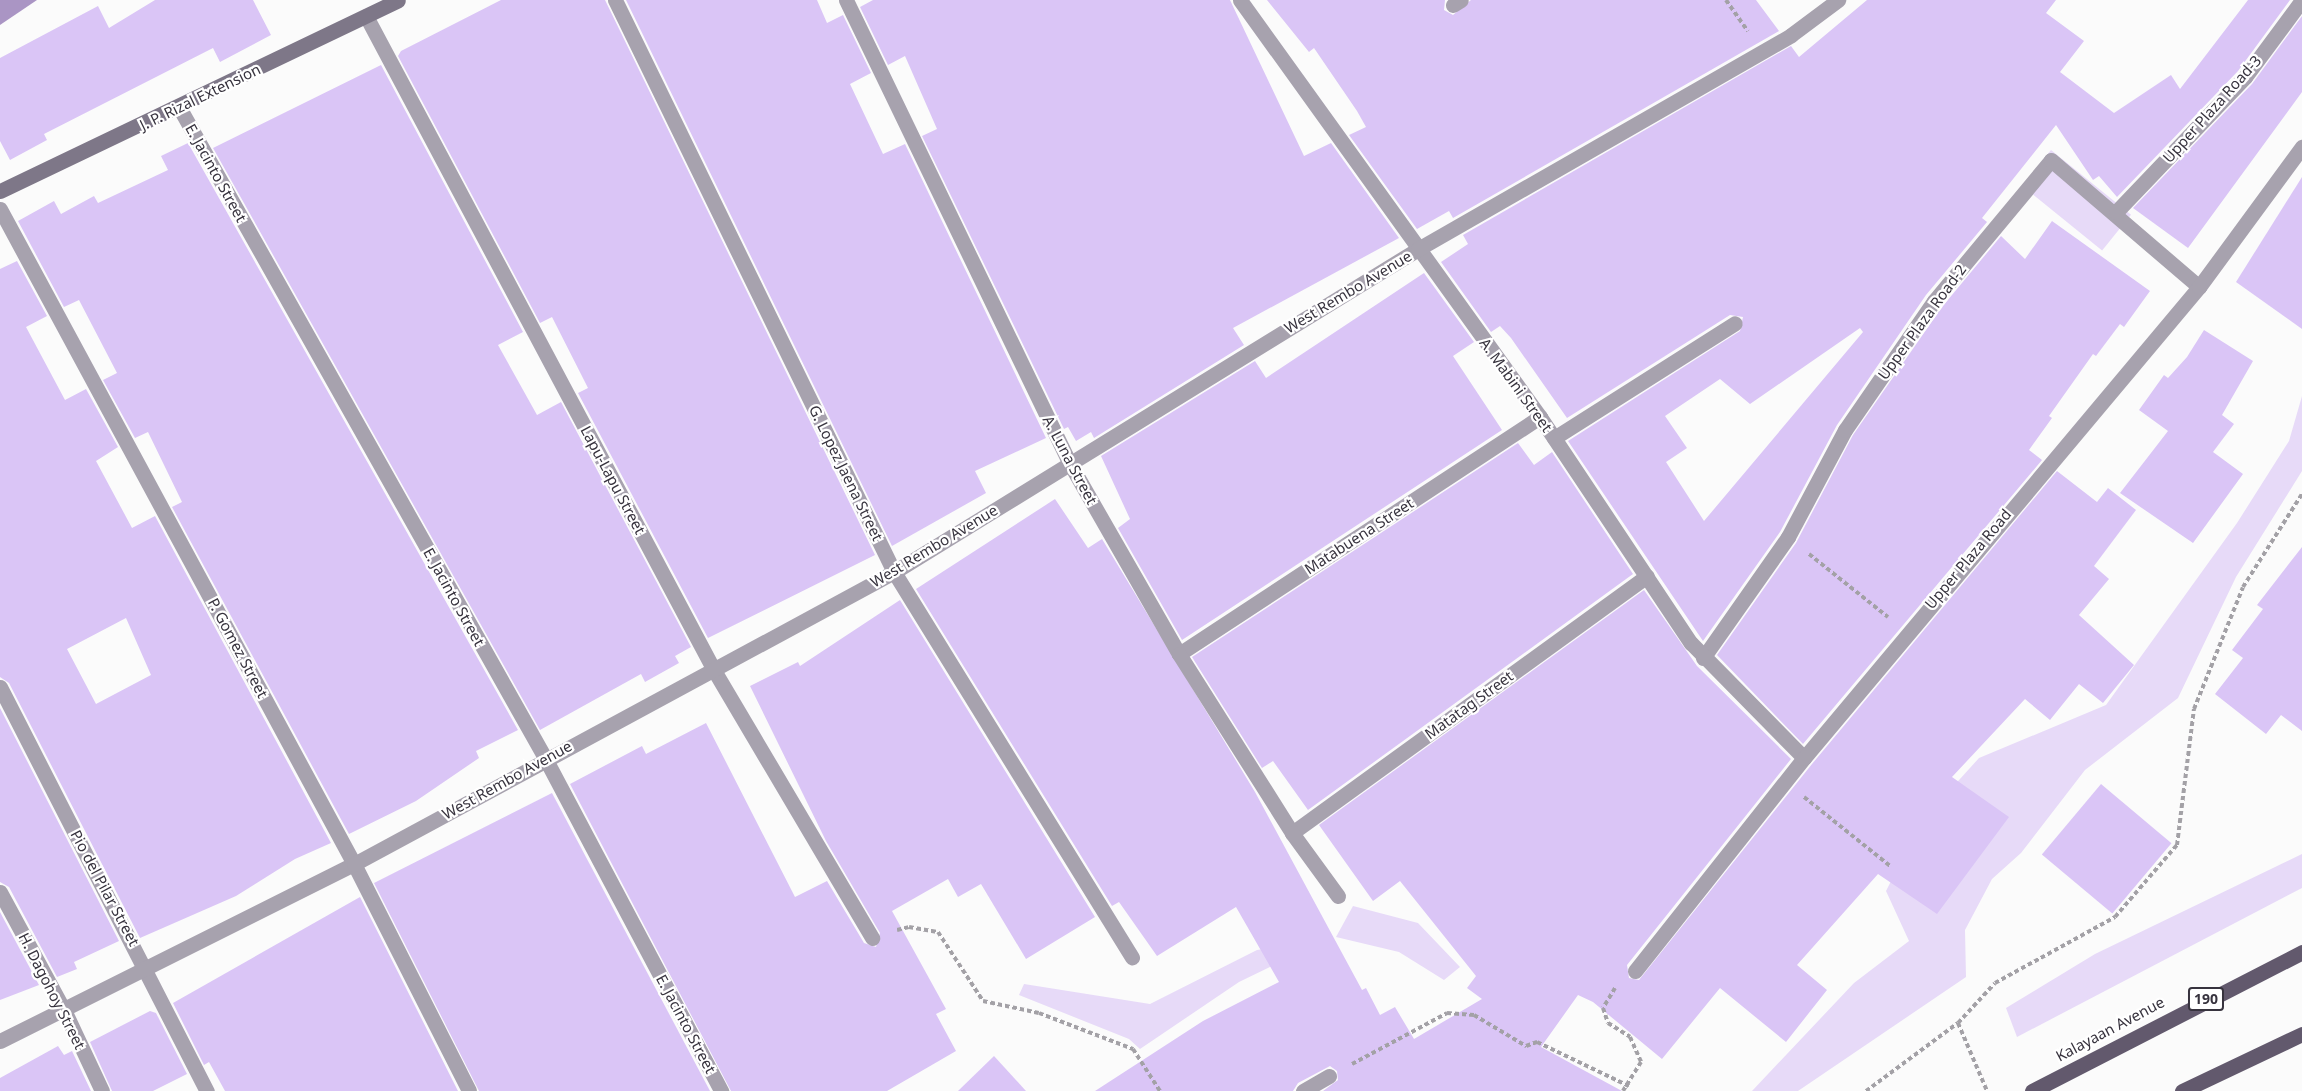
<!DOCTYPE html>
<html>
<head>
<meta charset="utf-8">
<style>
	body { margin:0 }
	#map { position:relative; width:2302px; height:1091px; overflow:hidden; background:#fbfbfb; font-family:"Noto Sans",sans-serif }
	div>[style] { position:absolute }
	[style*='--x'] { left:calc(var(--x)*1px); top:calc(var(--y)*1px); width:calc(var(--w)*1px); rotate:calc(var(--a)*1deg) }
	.green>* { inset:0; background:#e7daf8; transform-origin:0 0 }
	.water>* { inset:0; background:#aa95c4 }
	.building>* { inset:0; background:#dac5f6; transform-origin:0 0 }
	.path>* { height:4px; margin-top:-2px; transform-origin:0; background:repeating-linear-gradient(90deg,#a3a1a6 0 4.5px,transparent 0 7.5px) }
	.service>* { height:15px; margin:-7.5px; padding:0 7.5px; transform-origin:7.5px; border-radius:7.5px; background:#a7a2ae }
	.minor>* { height:15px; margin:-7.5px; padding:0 7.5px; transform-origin:7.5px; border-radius:7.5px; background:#a7a2ae }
	.secondary>* { height:15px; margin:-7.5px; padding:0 7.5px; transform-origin:7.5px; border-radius:7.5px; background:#7e7788 }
	.primary>* { height:15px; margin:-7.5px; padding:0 7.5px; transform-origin:7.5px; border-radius:7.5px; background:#62596d }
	span { translate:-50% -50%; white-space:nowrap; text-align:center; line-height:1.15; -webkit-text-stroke:4.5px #fff; paint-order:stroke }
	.shield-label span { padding:2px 4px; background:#fff; border:2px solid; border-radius:4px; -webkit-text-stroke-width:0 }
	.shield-label { font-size:14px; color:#37333e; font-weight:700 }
	.street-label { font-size:15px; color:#37333e }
</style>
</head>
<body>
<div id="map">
	<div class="green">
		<div style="left:2051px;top:150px;width:103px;height:46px;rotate:39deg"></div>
		<div style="clip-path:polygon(2302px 396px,2302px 471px,2236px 577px,2178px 698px,2085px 770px,2021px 853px,1992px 879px,1965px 930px,1966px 977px,1798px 1091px,1752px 1091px,1854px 983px,1909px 941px,1886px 891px,1921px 822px,1979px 758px,2106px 705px,2237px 523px,2289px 441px)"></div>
		<div style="clip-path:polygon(2302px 854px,2302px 888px,2017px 1037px,2006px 1008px,2095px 954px)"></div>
		<div style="clip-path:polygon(1353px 906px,1418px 923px,1460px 967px,1444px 980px,1399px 952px,1336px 937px)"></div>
		<div style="clip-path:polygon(1292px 944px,1278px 963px,1239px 982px,1140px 1049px,1129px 1039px,1019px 995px,1024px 984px,1150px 1004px,1257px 950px)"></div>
	</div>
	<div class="water">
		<div style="clip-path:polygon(0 0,37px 0,0 25px)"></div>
	</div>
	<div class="building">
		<div style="clip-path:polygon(155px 0,253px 0,271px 35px,220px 62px,213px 48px,44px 134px,47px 140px,10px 160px,0 141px,0 58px,98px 6px,109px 28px)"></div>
		<div style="clip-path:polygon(501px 0,605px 0,875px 555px,708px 638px,578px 393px,588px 388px,552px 317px,540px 323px,398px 56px,401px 51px)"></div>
		<div style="clip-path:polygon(626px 0,817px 0,827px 23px,843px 15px,871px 73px,850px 84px,883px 154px,905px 144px,1046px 438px,975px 471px,986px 493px,892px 546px)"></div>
		<div style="clip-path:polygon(873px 0,1230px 0,1304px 156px,1331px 143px,1399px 238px,1233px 328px,1244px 345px,1094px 438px,1091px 432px,1076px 441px,1068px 427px,1064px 429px,922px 136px,937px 129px,905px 56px,888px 65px,860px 7px)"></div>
		<div style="clip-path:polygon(1267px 0,1445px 0,1444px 10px,1453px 15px,1471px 0,1756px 0,1779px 31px,1453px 218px,1449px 211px,1417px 229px,1349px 135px,1366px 127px,1357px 111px,1314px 48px,1309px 52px)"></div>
		<div style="clip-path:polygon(evenodd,1867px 0,2056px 0,2046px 13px,2084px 41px,2060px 72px,2114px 113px,2171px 75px,2180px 89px,2248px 0,2290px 0,2238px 71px,2117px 197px,2099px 176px,2093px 180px,2056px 125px,1982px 218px,1987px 222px,1926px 295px,1837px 425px,1780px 532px,1703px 641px,1568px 441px,1740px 331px,1743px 317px,1730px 315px,1567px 418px,1511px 338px,1500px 326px,1491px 332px,1441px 262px,1468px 244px,1463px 235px,1791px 46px,1799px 57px,1867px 0,1860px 328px,1863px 332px,1704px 521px,1666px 462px,1687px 448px,1665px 416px,1720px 379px,1750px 404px,1860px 328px)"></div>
		<div style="clip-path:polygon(2302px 16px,2302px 92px,2188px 248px,2133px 208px,2252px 84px)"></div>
		<div style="clip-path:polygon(381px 65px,523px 332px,498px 345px,537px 415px,561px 402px,691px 647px,675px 656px,679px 663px,645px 682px,641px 674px,540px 730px,213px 148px)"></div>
		<div style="clip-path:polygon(188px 143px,518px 730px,476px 751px,479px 758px,416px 801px,349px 834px,172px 507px,182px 502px,148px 432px,135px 438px,103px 380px,117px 373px,79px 300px,64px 307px,18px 221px,54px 201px,61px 214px,94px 196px,98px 203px,168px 170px,161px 156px)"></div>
		<div style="clip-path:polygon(2302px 177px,2302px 329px,2236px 282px)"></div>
		<div style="clip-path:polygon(2052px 221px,2150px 291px,2124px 327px,2120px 324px,2096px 356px,2093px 354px,2049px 416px,2052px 418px,2029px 450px,2042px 460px,1803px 744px,1717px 655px,1796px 543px,1853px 435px,1942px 307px,2001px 236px,2025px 259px)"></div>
		<div style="clip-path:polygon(evenodd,17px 261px,47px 316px,26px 327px,65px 400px,86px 389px,118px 447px,96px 461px,132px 528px,155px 516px,331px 843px,295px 859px,236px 896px,140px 938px,9px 683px,0 677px,0 269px,17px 261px,126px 618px,151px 675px,96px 704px,67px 649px,126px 618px)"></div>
		<div style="clip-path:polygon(1424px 273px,1474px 342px,1453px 356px,1502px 430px,1182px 640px,1118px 528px,1130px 519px,1101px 456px,1255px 361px,1266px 378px)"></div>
		<div style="clip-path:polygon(2204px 330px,2253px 361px,2222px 415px,2234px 424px,2213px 452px,2243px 474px,2193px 543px,2120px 493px,2168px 431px,2139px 410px,2164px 375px,2168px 378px,2187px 357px)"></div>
		<div style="clip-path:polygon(1518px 443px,1534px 465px,1552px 452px,1633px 574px,1308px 810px,1273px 761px,1262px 768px,1192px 657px)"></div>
		<div style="clip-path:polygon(2057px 471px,2097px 502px,2108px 488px,2136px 510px,2094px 566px,2109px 579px,2079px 615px,2134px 665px,2103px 703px,2079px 684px,2050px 720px,2025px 699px,1952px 777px,2009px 817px,1937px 914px,1878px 874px,1797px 965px,1827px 990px,1786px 1042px,1720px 988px,1662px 1059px,1593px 1002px,1578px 995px,1541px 1047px,1622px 1091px,1323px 1091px,1338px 1080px,1337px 1071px,1330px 1066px,1298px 1083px,1293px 1091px,1095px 1091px,1203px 1021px,1279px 982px,1236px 907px,1157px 956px,1119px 902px,1112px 906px,916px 589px,1055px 499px,1088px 548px,1102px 539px,1255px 792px,1362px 990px,1366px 988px,1380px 1015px,1395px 1007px,1414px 1039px,1482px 999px,1467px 988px,1476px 976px,1400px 881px,1373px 901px,1319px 825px,1644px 590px,1697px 666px,1791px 759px,1627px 965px,1629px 978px,1639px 980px,1812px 764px)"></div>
		<div style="clip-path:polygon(2302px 547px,2302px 731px,2281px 715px,2266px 734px,2215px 694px,2243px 658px,2232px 650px,2263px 609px,2257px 605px)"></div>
		<div style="clip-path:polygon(900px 600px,1095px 917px,1026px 959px,981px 884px,958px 897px,948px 879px,892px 911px,946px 1009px,936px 1014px,956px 1051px,887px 1091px,731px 1091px,570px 784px,642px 746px,646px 754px,706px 723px,795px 897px,827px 881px,864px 943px,876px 947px,880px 933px,826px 841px,750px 686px,798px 662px,800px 666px)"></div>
		<div style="clip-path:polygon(0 708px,119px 941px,74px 962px,77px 969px,57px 977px,9px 887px,0 882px)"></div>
		<div style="left:2101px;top:784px;width:92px;height:92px;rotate:40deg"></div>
		<div style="clip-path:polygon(552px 793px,710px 1091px,479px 1091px,374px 883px)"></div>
		<div style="clip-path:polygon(360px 897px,458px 1091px,225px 1091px,209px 1062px,204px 1065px,173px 1003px)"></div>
		<div style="clip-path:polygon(0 912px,39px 985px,0 1000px)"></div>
		<div style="clip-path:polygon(150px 1011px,156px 1013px,187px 1074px,153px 1091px,112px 1091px,90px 1042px)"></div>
		<div style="clip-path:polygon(58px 1046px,64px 1055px,72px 1051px,91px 1091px,0 1091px,0 1078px)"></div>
		<div style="clip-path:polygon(994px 1056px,1026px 1091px,958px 1091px)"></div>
	</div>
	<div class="path">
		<div style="--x:1726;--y:0;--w:38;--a:55"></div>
		<div style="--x:1809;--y:554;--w:101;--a:38.6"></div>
		<div style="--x:1804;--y:797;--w:110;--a:38.7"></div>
		<div style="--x:897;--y:930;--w:12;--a:-14"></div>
		<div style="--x:909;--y:927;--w:29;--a:10"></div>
		<div style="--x:938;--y:932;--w:82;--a:56.9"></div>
		<div style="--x:983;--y:1001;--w:57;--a:12.1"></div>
		<div style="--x:1039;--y:1013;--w:101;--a:21"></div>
		<div style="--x:1133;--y:1049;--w:50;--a:57.3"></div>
		<div style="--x:1615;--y:988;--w:23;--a:121"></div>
		<div style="--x:1603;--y:1008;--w:16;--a:72"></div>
		<div style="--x:1608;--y:1023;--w:26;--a:32"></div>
		<div style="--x:1630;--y:1037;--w:27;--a:66"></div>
		<div style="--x:1641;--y:1062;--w:34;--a:122"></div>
		<div style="--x:1958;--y:1023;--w:74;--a:66.9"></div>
		<div style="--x:1352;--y:1064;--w:108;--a:-28.2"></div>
		<div style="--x:1447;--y:1013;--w:27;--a:4"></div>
		<div style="--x:1474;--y:1015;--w:61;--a:30.8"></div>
		<div style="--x:1526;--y:1046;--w:12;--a:-20"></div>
		<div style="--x:1537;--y:1042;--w:102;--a:25.6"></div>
		<div style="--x:1866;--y:1091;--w:114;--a:-36.5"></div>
		<div style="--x:1958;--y:1023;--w:54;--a:-47.2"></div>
		<div style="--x:1995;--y:983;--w:137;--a:-28.8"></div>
		<div style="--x:2115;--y:917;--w:95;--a:-49.3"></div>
		<div style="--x:2177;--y:845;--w:137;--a:-82.9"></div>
		<div style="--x:2194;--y:709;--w:131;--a:-68.1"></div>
		<div style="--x:2243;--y:587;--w:110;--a:-57.6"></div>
	</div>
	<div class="service">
		<div style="--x:1453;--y:5;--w:9;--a:-32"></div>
		<div style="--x:1554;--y:438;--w:214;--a:-32.4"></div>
		<div style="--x:1179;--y:654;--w:432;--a:-33.3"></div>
		<div style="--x:1703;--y:658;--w:148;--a:-54.9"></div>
		<div style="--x:1788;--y:537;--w:121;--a:-62"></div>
		<div style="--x:1845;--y:430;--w:157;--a:-55.4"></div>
		<div style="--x:1934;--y:301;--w:183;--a:-50.3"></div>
		<div style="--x:1292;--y:833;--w:438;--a:-35.9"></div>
	</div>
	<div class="minor">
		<div style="--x:615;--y:0;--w:636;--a:64"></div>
		<div style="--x:894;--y:572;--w:453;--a:58.3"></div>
		<div style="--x:846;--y:0;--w:513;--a:64.23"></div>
		<div style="--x:1069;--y:462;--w:221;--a:60.2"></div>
		<div style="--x:1179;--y:654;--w:212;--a:57.7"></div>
		<div style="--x:1292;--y:833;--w:78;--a:53.9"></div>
		<div style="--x:1240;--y:0;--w:514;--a:54.27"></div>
		<div style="--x:1540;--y:417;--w:272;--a:56.3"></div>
		<div style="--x:1691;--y:643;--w:161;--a:45.5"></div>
		<div style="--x:366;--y:16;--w:743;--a:61.99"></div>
		<div style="--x:715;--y:672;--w:309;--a:59.4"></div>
		<div style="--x:179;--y:107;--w:747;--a:60.65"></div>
		<div style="--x:545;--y:758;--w:377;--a:62.1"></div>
		<div style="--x:2051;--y:160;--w:195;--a:40.6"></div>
		<div style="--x:0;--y:209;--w:745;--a:61.61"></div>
		<div style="--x:354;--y:864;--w:254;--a:63.1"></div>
		<div style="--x:2116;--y:212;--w:187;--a:-46.3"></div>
		<div style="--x:2245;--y:77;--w:96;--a:-53.5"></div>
		<div style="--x:0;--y:687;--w:454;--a:62.9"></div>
		<div style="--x:0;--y:892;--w:136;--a:61.6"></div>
		<div style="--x:65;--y:1012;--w:87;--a:64.9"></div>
		<div style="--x:1635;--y:971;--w:272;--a:-51.6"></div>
		<div style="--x:1804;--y:758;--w:615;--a:-50.02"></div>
		<div style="--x:2199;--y:287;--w:174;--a:-53.7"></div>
		<div style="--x:0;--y:1041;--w:396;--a:-26.6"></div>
		<div style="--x:354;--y:864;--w:614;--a:-28.4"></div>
		<div style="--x:894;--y:572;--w:616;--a:-31.65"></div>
		<div style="--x:1418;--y:249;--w:430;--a:-29.8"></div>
		<div style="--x:1791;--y:35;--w:59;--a:-36.7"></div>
		<div style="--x:1303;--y:1091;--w:30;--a:-30"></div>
	</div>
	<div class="secondary">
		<div style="--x:0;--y:191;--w:441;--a:-25.6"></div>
	</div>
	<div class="primary">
		<div style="--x:2032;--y:1091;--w:304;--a:-27.2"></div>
		<div style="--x:2182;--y:1091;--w:133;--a:-25.4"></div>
	</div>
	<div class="shield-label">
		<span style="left:2206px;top:999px">190</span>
	</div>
	<div class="street-label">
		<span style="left:200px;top:97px;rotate:-26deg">J. P. Rizal Extension</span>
		<span style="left:2212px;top:109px;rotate:-48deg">Upper Plaza Road-3</span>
		<span style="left:216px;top:173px;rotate:61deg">E. Jacinto Street</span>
		<span style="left:1348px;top:292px;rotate:-31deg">West Rembo Avenue</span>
		<span style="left:1922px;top:322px;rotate:-54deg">Upper Plaza Road-2</span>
		<span style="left:1516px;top:385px;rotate:54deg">A. Mabini Street</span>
		<span style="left:1070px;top:460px;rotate:62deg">A. Luna Street</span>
		<span style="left:846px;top:473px;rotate:64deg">G. Lopez Jaena Street</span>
		<span style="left:613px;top:480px;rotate:62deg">Lapu-Lapu Street</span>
		<span style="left:1359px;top:536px;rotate:-33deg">Matabuena Street</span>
		<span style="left:934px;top:546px;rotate:-31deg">West Rembo Avenue</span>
		<span style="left:1968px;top:559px;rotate:-50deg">Upper Plaza Road</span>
		<span style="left:454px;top:597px;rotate:61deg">E. Jacinto Street</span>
		<span style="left:238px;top:648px;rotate:62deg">P. Gomez Street</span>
		<span style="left:1469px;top:705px;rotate:-36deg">Matatag Street</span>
		<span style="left:507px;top:780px;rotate:-29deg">West Rembo Avenue</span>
		<span style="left:105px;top:888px;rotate:62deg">Pio del Pilar Street</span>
		<span style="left:52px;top:991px;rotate:63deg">H. Dagohoy Street</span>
		<span style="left:686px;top:1024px;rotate:62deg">E. Jacinto Street</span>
		<span style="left:2110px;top:1029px;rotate:-28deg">Kalayaan Avenue</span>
	</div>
</div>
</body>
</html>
